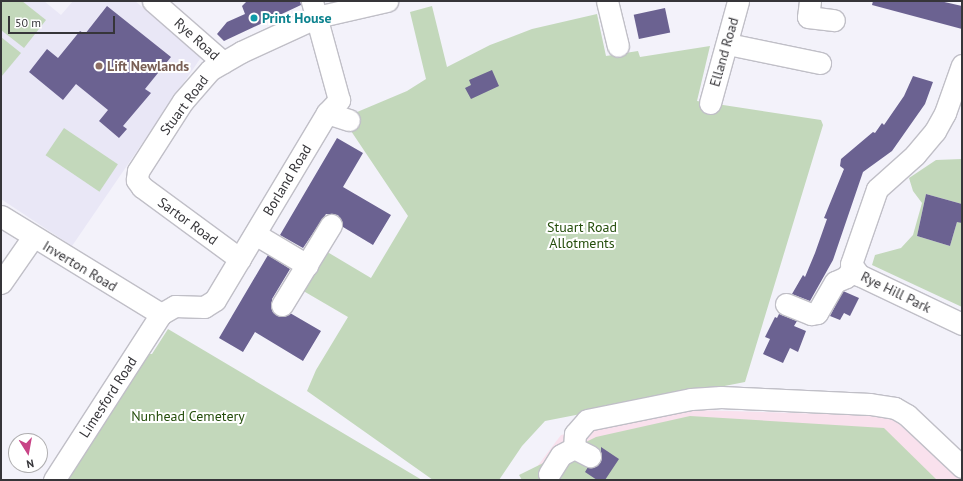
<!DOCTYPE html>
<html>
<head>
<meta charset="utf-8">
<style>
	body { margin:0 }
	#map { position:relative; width:963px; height:481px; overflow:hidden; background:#f3f2fa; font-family:"PT Sans",sans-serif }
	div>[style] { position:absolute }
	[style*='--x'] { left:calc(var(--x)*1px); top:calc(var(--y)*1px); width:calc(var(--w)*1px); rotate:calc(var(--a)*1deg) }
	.built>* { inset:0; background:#e9e7f6 }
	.industrial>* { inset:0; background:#f9e1ed }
	.green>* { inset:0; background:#c3d8bb; transform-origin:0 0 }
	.building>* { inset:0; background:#6b6291; transform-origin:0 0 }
	.roads { filter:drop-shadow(1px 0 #c0bfc7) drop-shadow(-1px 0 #c0bfc7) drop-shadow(0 1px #c0bfc7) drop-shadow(0 -1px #c0bfc7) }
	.minor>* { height:21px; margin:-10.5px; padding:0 10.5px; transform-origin:10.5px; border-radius:10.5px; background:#fff }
	.dots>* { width:11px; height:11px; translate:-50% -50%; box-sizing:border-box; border:2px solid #fff; border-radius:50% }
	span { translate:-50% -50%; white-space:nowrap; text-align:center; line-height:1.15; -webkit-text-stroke:4px #fff; paint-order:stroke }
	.culture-label { font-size:14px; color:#0d838f; font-weight:700 }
	.left { translate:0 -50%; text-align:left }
	.street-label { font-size:14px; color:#363539 }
	.education-label { font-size:14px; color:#785e54; font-weight:700 }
	.park-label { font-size:14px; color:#254e0c }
	.frame { position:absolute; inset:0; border:2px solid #363539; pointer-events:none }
	.north { position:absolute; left:8px; top:433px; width:40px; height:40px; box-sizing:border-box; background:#fff; border:1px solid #afaeb0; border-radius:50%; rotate:169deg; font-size:11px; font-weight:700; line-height:16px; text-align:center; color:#363539 }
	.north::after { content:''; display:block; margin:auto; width:14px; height:18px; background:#c84386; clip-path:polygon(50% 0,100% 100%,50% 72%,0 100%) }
	.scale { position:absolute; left:8px; top:16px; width:107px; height:18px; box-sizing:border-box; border:2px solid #363539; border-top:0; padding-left:5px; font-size:12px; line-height:14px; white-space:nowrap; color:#363539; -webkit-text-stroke:3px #fff; paint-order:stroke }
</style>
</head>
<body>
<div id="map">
	<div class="built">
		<div style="clip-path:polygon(1px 1px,44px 1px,61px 15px,73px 1px,135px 1px,202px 56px,72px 246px,1px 199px)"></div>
	</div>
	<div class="industrial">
		<div style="clip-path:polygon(696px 410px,890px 416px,962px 480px,527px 480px,561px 435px)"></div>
	</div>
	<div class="green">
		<div style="clip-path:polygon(1px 1px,22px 1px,46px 20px,24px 48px,1px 30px)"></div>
		<div style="clip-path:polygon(432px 6px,447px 67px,490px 45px,532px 29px,597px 14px,606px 56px,638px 51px,640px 57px,710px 46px,697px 101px,821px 120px,823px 125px,745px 382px,545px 421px,522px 446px,499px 480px,433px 480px,307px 391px,316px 370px,348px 317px,300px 289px,324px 250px,371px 278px,408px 216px,345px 122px,350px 115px,407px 91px,426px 79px,410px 12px)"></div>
		<div style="clip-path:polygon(1px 37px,21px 53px,1px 77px)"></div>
		<div style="left:64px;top:128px;width:65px;height:33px;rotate:34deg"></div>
		<div style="clip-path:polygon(962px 159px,962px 204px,926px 194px,917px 236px,950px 246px,957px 222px,962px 218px,962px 307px,872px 265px,875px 255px,901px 248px,913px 235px,922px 203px,913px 191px,909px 178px,936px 160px)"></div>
		<div style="clip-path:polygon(168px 329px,422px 480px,53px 480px,136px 354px,152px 354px)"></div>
		<div style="clip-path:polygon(690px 416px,884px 428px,937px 480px,522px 480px,519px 475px,596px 437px)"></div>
	</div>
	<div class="building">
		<div style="clip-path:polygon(247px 1px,300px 1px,301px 5px,224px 41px,217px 34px,227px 22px,245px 14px,242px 6px)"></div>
		<div style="clip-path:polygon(873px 1px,940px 1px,962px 6px,962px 29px,872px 5px)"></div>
		<div style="clip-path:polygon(107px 6px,171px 57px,145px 89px,151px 93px,123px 126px,127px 129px,119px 138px,99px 121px,108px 110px,76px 84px,63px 100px,29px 72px,47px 49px,58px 58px,80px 31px,85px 34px)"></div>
		<div style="left:665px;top:8px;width:25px;height:32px;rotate:78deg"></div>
		<div style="clip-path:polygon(492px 70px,499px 86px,471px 99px,465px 88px,471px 85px,469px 80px)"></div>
		<div style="clip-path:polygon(913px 76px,933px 82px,925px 104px,892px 151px,863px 172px,833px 260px,810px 301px,792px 294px,803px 275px,805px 277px,815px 253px,827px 219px,824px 218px,844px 169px,840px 166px,841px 159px,873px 132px,875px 133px,882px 123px,884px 125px,904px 96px)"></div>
		<div style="clip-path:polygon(337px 138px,363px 153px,343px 187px,391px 215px,373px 245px,343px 227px,338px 215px,326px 214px,303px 248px,280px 235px)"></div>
		<div style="clip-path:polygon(926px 194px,962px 204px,962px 223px,957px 222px,950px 246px,917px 236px)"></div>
		<div style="clip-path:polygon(268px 255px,290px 269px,272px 299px,272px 311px,281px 317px,290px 313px,321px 331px,303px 361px,255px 332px,243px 352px,219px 338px)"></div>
		<div style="clip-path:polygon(843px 291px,859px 298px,850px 316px,844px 313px,840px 320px,830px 316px)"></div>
		<div style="clip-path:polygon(779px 314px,797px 321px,794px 326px,806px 331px,798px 352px,790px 348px,783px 363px,763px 354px,770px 339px,765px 337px,775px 317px,777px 318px)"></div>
		<div style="clip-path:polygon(601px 447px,619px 459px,605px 480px,597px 480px,585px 472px,588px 467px,596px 466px,601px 462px)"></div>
	</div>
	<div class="roads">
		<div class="minor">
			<div style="--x:153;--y:1;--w:93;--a:41.1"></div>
			<div style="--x:607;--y:1;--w:46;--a:76.3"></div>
			<div style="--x:810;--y:1;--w:16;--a:97"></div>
			<div style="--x:808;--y:17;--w:26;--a:7"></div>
			<div style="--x:728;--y:44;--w:94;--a:11.7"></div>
			<div style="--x:962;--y:65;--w:51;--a:109.5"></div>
			<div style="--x:945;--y:113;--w:21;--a:119"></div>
			<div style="--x:935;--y:131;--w:31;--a:130"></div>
			<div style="--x:915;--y:155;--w:51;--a:138.2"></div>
			<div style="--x:877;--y:189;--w:79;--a:109.1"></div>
			<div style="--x:851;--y:264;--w:14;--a:54"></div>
			<div style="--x:859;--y:275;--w:114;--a:25.4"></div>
			<div style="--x:710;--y:103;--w:106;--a:-74.6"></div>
			<div style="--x:327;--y:113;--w:23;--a:18"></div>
			<div style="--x:1;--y:216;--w:188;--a:31.5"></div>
			<div style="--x:255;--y:234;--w:61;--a:30.8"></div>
			<div style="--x:240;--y:259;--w:122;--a:-143.7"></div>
			<div style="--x:142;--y:187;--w:9;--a:-126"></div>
			<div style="--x:137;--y:180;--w:9;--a:-84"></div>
			<div style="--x:138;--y:171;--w:83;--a:-57.3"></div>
			<div style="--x:183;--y:101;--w:41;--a:-48.9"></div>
			<div style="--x:210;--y:70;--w:36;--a:-30"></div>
			<div style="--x:241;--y:52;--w:84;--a:-24.7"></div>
			<div style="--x:317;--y:17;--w:72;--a:-12.9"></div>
			<div style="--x:1;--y:283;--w:56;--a:-55.2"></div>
			<div style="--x:786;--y:304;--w:27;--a:22"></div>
			<div style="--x:811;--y:314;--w:6;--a:-9"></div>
			<div style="--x:817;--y:313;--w:36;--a:-60"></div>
			<div style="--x:835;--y:282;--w:12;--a:-24"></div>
			<div style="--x:846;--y:277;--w:10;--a:-53"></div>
			<div style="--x:282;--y:305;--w:94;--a:-58.5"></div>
			<div style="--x:574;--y:448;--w:14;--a:-86"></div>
			<div style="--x:575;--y:434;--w:18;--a:-49"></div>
			<div style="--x:587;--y:420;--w:106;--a:-11.4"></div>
			<div style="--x:691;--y:399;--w:30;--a:-4"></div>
			<div style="--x:721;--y:397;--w:149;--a:2.7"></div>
			<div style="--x:870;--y:404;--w:25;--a:9"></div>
			<div style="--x:895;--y:408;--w:14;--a:30"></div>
			<div style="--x:907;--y:415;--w:76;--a:43.4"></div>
			<div style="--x:549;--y:474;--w:22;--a:-58"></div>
			<div style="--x:561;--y:455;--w:15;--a:-28"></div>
			<div style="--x:574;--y:448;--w:18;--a:27"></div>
			<div style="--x:54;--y:480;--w:197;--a:-57.2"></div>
			<div style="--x:161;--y:314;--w:16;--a:-30"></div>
			<div style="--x:175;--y:306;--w:29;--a:2"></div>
			<div style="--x:204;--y:307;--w:13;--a:-32"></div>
			<div style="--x:215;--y:300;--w:218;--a:-59.1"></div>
			<div style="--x:327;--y:113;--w:18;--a:-47"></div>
			<div style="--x:339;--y:100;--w:103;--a:-105.3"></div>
		</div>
	</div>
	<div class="dots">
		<div style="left:254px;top:18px;background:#0f9aa8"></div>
		<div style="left:99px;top:66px;background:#8d6e63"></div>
	</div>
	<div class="culture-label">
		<span class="left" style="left:262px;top:18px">Print House</span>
	</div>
	<div class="street-label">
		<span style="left:197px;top:39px;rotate:42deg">Rye Road</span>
		<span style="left:724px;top:52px;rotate:-74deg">Elland Road</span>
		<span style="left:184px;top:105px;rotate:-53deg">Stuart Road</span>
		<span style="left:287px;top:180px;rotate:-59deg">Borland Road</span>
		<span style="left:188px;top:221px;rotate:36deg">Sartor Road</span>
		<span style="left:80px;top:266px;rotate:31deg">Inverton Road</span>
		<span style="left:896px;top:292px;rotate:26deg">Rye Hill Park</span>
		<span style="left:108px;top:397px;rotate:-57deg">Limesford Road</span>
	</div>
	<div class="education-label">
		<span class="left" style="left:107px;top:66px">Lift Newlands</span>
	</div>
	<div class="park-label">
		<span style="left:582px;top:235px">Stuart Road<br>Allotments</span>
		<span style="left:188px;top:416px">Nunhead Cemetery</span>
	</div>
	<div class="frame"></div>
	<div class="north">N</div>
	<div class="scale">50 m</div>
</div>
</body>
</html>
